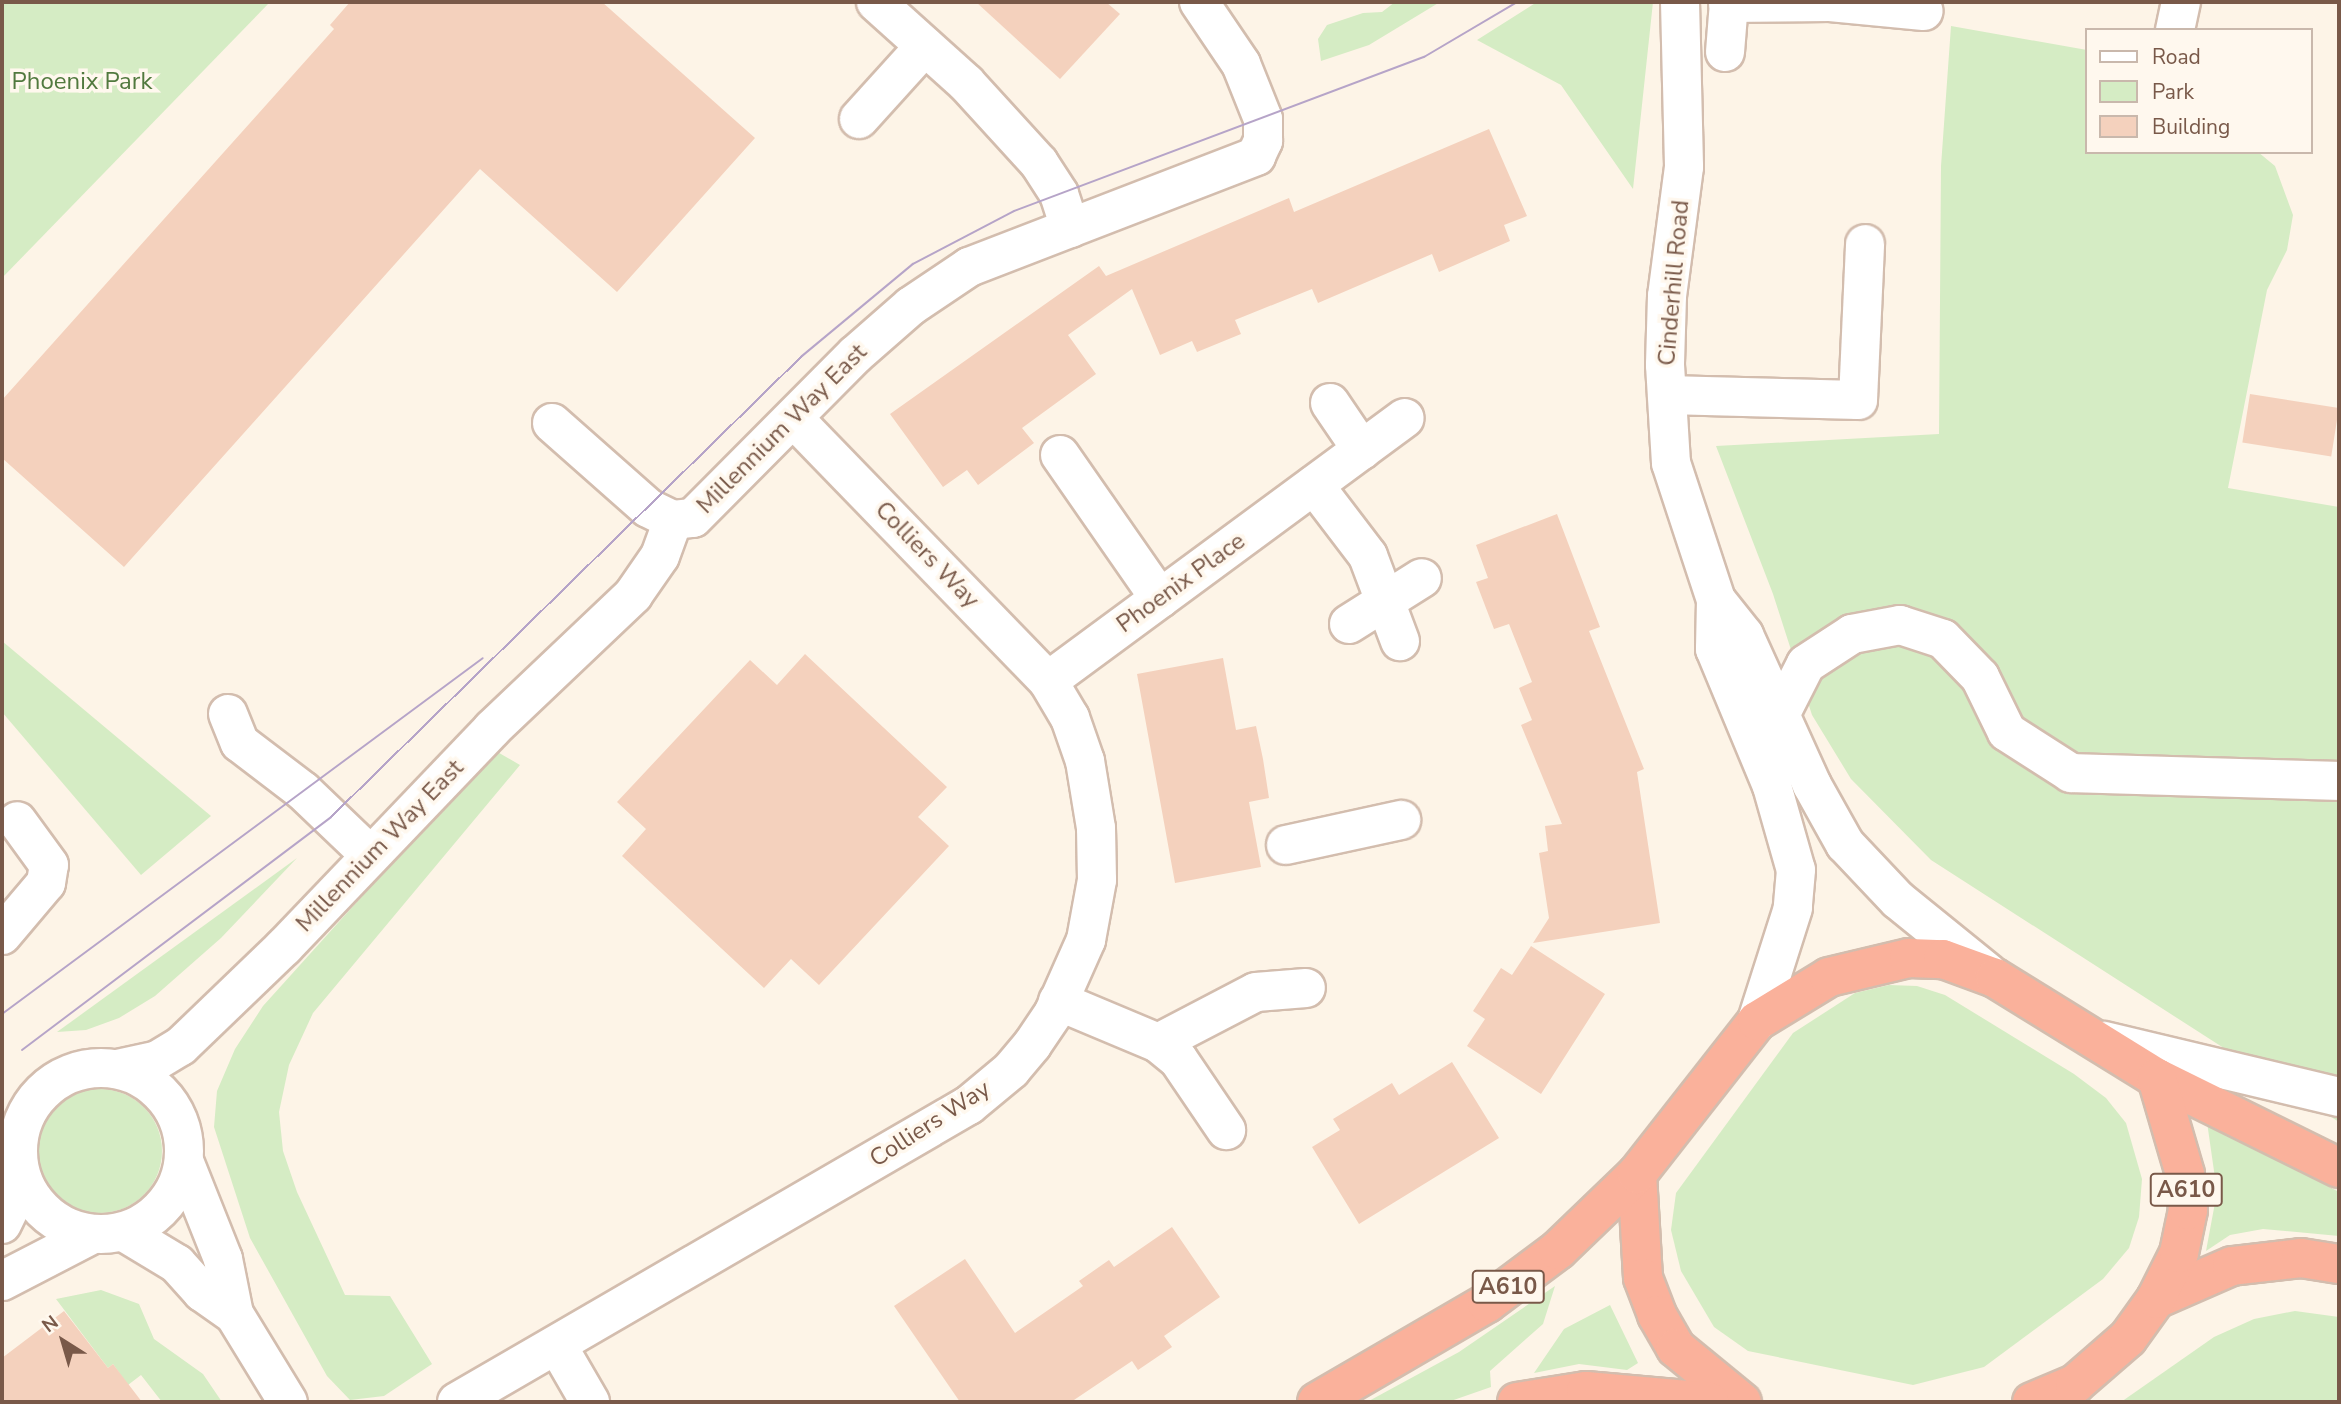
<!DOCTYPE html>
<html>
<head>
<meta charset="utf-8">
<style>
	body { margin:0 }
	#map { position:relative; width:2341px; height:1404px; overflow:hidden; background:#fdf4e7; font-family:"Nunito Sans",sans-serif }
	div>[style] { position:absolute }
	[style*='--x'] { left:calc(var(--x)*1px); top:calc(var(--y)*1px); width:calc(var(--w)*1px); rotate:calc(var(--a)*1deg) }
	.green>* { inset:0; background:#d5ecc4 }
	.round { border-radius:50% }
	.building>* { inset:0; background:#f4d1bd; transform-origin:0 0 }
	.roads { filter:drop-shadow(2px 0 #d3bdae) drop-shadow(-2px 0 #d3bdae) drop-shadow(0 2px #d3bdae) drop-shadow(0 -2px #d3bdae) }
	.minor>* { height:38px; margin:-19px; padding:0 19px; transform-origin:19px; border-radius:19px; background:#fff }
	.minor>.ring { margin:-19px; padding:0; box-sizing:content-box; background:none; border:38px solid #fff; border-radius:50% }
	.highway>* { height:38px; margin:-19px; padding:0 19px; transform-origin:19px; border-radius:19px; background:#fab19b }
	.tram>* { height:2px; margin:-1px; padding:0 1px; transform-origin:1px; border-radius:1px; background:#b6a4c8 }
	span { translate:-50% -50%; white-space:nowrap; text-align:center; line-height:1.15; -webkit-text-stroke:7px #fff8ee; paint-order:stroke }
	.shield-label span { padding:2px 5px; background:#fff8ee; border:2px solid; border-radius:5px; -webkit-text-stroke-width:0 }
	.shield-label { font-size:23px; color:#795949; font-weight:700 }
	.park-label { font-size:24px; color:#51793e }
	.street-label { font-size:24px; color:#795949 }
	.frame { position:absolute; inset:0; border:4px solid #795949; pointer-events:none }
	.legend { position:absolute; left:2085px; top:28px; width:228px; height:126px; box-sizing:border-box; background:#fff8ee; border:2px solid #c9b8ac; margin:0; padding:9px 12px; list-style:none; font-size:21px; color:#795949 }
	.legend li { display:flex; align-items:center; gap:14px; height:35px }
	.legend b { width:35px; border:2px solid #c9b8ac }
	.north { position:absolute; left:28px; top:1306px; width:70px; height:70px; -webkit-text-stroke:5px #fff8ee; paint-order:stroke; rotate:323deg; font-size:19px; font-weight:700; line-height:28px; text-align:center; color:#795949 }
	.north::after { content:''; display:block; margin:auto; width:24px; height:32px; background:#795949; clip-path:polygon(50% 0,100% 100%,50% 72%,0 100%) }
</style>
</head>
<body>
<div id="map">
	<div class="green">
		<div style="clip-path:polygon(2px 2px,270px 2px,2px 278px)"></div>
		<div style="clip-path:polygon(1395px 2px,1440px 2px,1369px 45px,1321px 61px,1318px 39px,1327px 25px,1363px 13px,1382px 12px)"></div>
		<div style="clip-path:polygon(1537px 2px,1653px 2px,1633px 189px,1561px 85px,1477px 40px)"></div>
		<div style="clip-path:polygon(1951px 26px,2087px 50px,2087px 152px,2258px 152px,2275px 166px,2293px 215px,2287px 250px,2267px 290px,2228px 488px,2339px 507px,2339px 1122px,1931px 860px,1851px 779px,1812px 715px,1773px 594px,1716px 446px,1939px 434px,1941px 166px)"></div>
		<div style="clip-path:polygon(2px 641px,211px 816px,141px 875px,2px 712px)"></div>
		<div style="clip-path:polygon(494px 750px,520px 765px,313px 1013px,289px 1065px,279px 1112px,283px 1151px,297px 1192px,345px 1295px,390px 1296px,432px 1364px,384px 1396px,350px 1400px,327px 1376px,250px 1238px,214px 1127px,217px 1091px,235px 1049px,263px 1006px)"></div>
		<div style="clip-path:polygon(297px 858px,221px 938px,155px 996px,119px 1018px,86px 1030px,57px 1032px)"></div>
		<div style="clip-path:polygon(1889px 985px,1917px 986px,1945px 995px,2074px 1074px,2106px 1098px,2126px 1123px,2142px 1179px,2139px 1217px,2129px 1248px,2103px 1279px,1984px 1367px,1913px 1385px,1748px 1351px,1714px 1327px,1681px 1271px,1671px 1230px,1676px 1193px,1793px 1033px,1855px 993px)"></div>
		<div class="round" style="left:38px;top:1089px;width:124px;height:124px"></div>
		<div style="clip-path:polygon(2207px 1122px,2339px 1192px,2339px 1236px,2263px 1229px,2230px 1235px,2206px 1251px,2217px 1192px)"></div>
		<div style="clip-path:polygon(1555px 1286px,1543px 1324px,1490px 1371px,1491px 1387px,1448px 1402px,1367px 1402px,1459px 1352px)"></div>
		<div style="clip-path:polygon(101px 1290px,139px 1304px,154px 1339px,203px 1374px,222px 1402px,162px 1402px,141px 1375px,128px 1385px,113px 1364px,108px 1368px,56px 1299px)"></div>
		<div style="clip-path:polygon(1610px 1305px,1638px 1363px,1627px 1370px,1579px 1364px,1534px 1373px,1564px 1329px)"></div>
		<div style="clip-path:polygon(2295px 1311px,2339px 1317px,2339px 1402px,2121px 1402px,2214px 1337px,2254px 1319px)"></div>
	</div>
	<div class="building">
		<div style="clip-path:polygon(350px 2px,602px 2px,755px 138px,617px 292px,480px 169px,124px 567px,2px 458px,2px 400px,334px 29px,330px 25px)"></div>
		<div style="clip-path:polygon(976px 2px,1106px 2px,1120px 14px,1060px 79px)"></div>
		<div style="clip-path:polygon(1489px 129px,1527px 216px,1504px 225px,1510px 241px,1439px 272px,1432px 254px,1318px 303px,1312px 289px,1235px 320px,1241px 334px,1197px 352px,1192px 341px,1160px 355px,1132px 289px,1068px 335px,1096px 374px,1022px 428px,1034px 443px,978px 485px,967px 470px,943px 487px,890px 414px,1099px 266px,1106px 276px,1289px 198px,1294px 212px)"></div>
		<div style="left:2250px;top:394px;width:90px;height:49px;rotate:9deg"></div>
		<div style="clip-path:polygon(1557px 514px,1600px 627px,1589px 631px,1644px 769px,1637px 772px,1660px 923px,1533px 943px,1549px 918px,1539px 853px,1548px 851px,1545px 826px,1562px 824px,1521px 725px,1532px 720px,1519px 688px,1532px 682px,1509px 624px,1494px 629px,1476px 582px,1488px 578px,1476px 545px)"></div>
		<div style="clip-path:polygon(805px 654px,947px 787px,918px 817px,949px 846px,819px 985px,791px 959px,764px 988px,622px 856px,646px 829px,617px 802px,750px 660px,777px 685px)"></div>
		<div style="clip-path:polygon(1223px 658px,1236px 730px,1256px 726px,1263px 759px,1269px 798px,1249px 802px,1261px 867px,1175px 883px,1137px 674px)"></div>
		<div style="clip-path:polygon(1531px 946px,1605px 994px,1541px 1094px,1467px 1046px,1485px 1019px,1473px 1011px,1501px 968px,1512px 975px)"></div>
		<div style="clip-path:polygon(1452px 1062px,1499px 1138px,1359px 1224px,1312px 1147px,1340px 1130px,1333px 1119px,1392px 1083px,1399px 1095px)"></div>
		<div style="clip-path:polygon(1172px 1227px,1220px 1297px,1164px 1336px,1172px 1347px,1138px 1370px,1132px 1361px,1071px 1402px,960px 1402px,894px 1306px,965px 1259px,1015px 1333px,1083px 1286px,1079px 1281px,1109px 1260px,1114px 1267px)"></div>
		<div style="clip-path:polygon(64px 1311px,108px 1368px,113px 1364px,142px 1402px,2px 1402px,2px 1358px)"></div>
	</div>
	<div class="roads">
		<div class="minor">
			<div style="--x:876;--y:2;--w:121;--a:42"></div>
			<div style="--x:966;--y:83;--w:108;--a:47.6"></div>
			<div style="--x:1039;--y:163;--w:37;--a:57"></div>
			<div style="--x:1059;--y:194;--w:36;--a:72"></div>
			<div style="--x:1680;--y:2;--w:165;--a:88.6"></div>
			<div style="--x:1684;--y:167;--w:130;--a:97.5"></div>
			<div style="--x:1667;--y:296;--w:69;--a:91.7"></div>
			<div style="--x:1665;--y:365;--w:98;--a:86.5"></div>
			<div style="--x:1671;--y:463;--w:144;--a:71.8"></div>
			<div style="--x:1716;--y:600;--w:49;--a:91.2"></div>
			<div style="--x:1715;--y:649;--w:148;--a:67.4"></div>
			<div style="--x:1772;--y:786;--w:87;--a:74.1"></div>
			<div style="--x:1796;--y:870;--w:38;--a:95"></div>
			<div style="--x:1793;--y:908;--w:119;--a:107.7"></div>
			<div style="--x:1728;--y:3;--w:102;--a:-0.6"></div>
			<div style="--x:1830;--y:2;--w:94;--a:5.5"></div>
			<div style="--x:2175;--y:30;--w:29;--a:-78"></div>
			<div style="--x:1725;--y:52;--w:50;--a:-85.4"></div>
			<div style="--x:859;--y:119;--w:98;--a:-47.9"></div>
			<div style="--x:1667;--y:395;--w:191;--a:1.5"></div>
			<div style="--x:1858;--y:400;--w:156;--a:-87.4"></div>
			<div style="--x:1330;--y:403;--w:57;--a:55.8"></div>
			<div style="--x:552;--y:423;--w:128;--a:41.5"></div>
			<div style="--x:648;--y:508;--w:28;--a:26"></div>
			<div style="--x:673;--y:520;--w:20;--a:-6"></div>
			<div style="--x:693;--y:518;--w:230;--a:-45.2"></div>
			<div style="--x:855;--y:355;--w:74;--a:-41.2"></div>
			<div style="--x:911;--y:306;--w:70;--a:-33.9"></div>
			<div style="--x:969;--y:267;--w:308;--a:-21.1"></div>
			<div style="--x:1256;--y:156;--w:17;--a:-65"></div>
			<div style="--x:1263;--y:141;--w:22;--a:-90"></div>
			<div style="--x:1263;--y:119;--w:59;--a:-111.8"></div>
			<div style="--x:1241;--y:64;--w:75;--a:-124.1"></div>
			<div style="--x:1060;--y:455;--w:175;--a:55.2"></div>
			<div style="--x:1314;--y:485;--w:89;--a:52.7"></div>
			<div style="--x:1368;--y:556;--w:91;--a:69.4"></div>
			<div style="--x:1716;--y:600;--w:45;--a:51.3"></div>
			<div style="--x:1744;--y:635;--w:165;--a:65.6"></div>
			<div style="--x:1812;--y:785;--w:68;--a:60.8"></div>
			<div style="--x:1845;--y:844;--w:77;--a:46.6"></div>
			<div style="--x:1898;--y:900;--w:116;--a:39"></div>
			<div style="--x:1349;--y:624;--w:86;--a:-32.2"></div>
			<div style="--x:1048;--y:681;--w:443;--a:-36.4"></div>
			<div style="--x:228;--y:714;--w:31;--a:68"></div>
			<div style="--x:240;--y:743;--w:79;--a:37.3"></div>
			<div style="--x:303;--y:791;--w:93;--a:43.7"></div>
			<div style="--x:1780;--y:715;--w:57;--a:-63"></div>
			<div style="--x:1806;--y:664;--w:55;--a:-33.1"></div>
			<div style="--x:1852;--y:634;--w:49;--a:-10.6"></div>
			<div style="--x:1900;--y:625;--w:45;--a:18"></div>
			<div style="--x:1943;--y:639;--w:53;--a:45.8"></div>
			<div style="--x:1980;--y:677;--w:61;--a:63.9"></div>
			<div style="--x:2007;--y:732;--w:76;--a:32.6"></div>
			<div style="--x:2071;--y:773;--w:268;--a:1.7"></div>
			<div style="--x:1286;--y:845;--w:118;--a:-12.3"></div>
			<div style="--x:2;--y:935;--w:68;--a:-49.8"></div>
			<div style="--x:46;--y:883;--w:18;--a:-81"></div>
			<div style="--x:49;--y:865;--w:54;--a:-126"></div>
			<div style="--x:1058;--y:1001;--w:108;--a:22.8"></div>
			<div style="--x:1158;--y:1043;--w:110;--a:-27.5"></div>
			<div style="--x:1256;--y:992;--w:50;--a:-4.6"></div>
			<div style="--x:2104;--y:1041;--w:242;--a:13.4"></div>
			<div style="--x:1158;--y:1043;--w:26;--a:39"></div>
			<div style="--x:1178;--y:1059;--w:86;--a:55.9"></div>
			<div class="ring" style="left:18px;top:1068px;width:128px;height:128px"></div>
			<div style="--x:117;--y:1069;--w:40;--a:-12"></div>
			<div style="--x:156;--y:1061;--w:29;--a:-31"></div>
			<div style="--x:181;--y:1046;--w:143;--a:-43.9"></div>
			<div style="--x:284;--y:947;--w:301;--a:-46.3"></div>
			<div style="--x:492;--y:729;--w:195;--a:-43.5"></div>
			<div style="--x:633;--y:595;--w:47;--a:-55.3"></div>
			<div style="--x:660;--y:556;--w:38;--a:-70"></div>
			<div style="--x:184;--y:1161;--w:105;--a:68.3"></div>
			<div style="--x:223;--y:1259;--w:56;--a:78.7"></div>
			<div style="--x:234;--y:1314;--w:103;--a:58.5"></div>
			<div style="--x:2;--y:1224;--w:48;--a:-64"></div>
			<div style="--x:124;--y:1232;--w:62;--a:31.1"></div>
			<div style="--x:177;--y:1264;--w:38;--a:48"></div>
			<div style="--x:202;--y:1292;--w:39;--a:35"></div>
			<div style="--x:2;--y:1281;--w:102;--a:-27.3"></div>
			<div style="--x:557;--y:1345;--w:66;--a:59.9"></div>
			<div style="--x:457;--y:1402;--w:592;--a:-30.12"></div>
			<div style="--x:969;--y:1105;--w:55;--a:-39.8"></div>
			<div style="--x:1011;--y:1070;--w:33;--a:-50"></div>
			<div style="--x:1032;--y:1045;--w:40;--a:-56"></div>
			<div style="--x:1054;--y:1012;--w:79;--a:-66"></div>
			<div style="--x:1086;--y:940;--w:61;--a:-79.6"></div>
			<div style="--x:1097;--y:880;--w:52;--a:-91.1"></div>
			<div style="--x:1096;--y:828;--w:68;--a:-99.3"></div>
			<div style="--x:1085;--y:761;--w:46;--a:-109.2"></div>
			<div style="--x:1070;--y:718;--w:43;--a:-120.7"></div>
			<div style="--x:1048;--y:681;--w:366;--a:-134.1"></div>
		</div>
		<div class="highway">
			<div style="--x:1637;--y:1174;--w:104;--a:86.7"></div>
			<div style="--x:1643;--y:1278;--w:40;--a:69"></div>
			<div style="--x:1657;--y:1315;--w:38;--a:60"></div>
			<div style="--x:1676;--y:1348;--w:85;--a:39.3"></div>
			<div style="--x:2156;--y:1299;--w:83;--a:-23.5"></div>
			<div style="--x:2232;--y:1266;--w:69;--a:-6.6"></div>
			<div style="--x:2301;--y:1258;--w:38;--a:9"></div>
			<div style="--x:1317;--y:1402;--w:197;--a:-30.2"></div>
			<div style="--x:1487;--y:1303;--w:89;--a:-36.7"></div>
			<div style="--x:1558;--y:1250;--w:110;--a:-43.9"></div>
			<div style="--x:1637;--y:1174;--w:194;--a:-51.9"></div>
			<div style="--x:1757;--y:1021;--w:84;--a:-31.4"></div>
			<div style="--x:1829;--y:977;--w:82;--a:-13.4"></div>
			<div style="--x:1909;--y:958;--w:34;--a:2"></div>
			<div style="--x:1943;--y:959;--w:55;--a:20.1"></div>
			<div style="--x:1995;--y:978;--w:190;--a:31.7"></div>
			<div style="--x:2157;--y:1078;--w:203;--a:26.3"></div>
			<div style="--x:1517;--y:1402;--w:70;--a:-9.1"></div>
			<div style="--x:1586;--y:1391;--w:124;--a:5.1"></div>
			<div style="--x:2032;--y:1402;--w:47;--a:-22.7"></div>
			<div style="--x:2075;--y:1384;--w:70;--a:-41"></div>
			<div style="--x:2128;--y:1338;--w:48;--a:-54.3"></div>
			<div style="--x:2156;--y:1299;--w:51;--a:-63.4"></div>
			<div style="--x:2179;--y:1253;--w:44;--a:-78.2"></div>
			<div style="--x:2188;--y:1210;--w:36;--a:-95"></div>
			<div style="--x:2185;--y:1174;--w:100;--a:-106.3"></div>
		</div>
	</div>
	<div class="tram">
		<div style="--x:2;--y:1014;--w:598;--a:-36.51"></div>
		<div style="--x:22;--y:1050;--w:387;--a:-37"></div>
		<div style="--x:331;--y:817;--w:659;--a:-44.39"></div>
		<div style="--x:802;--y:356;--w:144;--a:-39.7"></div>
		<div style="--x:913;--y:264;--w:114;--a:-27.7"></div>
		<div style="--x:1014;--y:211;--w:438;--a:-20.6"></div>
		<div style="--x:1424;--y:57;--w:108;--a:-30.6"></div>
	</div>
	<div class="shield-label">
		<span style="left:2186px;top:1190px">A610</span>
		<span style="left:1508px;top:1287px">A610</span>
	</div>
	<div class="park-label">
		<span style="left:82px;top:82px">Phoenix Park</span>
	</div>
	<div class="street-label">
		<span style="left:1674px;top:283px;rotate:-85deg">Cinderhill Road</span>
		<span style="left:782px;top:429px;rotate:-45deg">Millennium Way East</span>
		<span style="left:927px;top:555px;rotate:46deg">Colliers Way</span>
		<span style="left:1181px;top:583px;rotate:-36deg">Phoenix Place</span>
		<span style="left:380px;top:846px;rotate:-46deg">Millennium Way East</span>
		<span style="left:930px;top:1124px;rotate:-33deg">Colliers Way</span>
	</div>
	<div class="frame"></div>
	<ul class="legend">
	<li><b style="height:9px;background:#fff"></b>Road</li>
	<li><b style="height:19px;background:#d5ecc4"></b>Park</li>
	<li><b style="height:19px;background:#f4d1bd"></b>Building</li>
	</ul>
	<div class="north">N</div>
</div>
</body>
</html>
